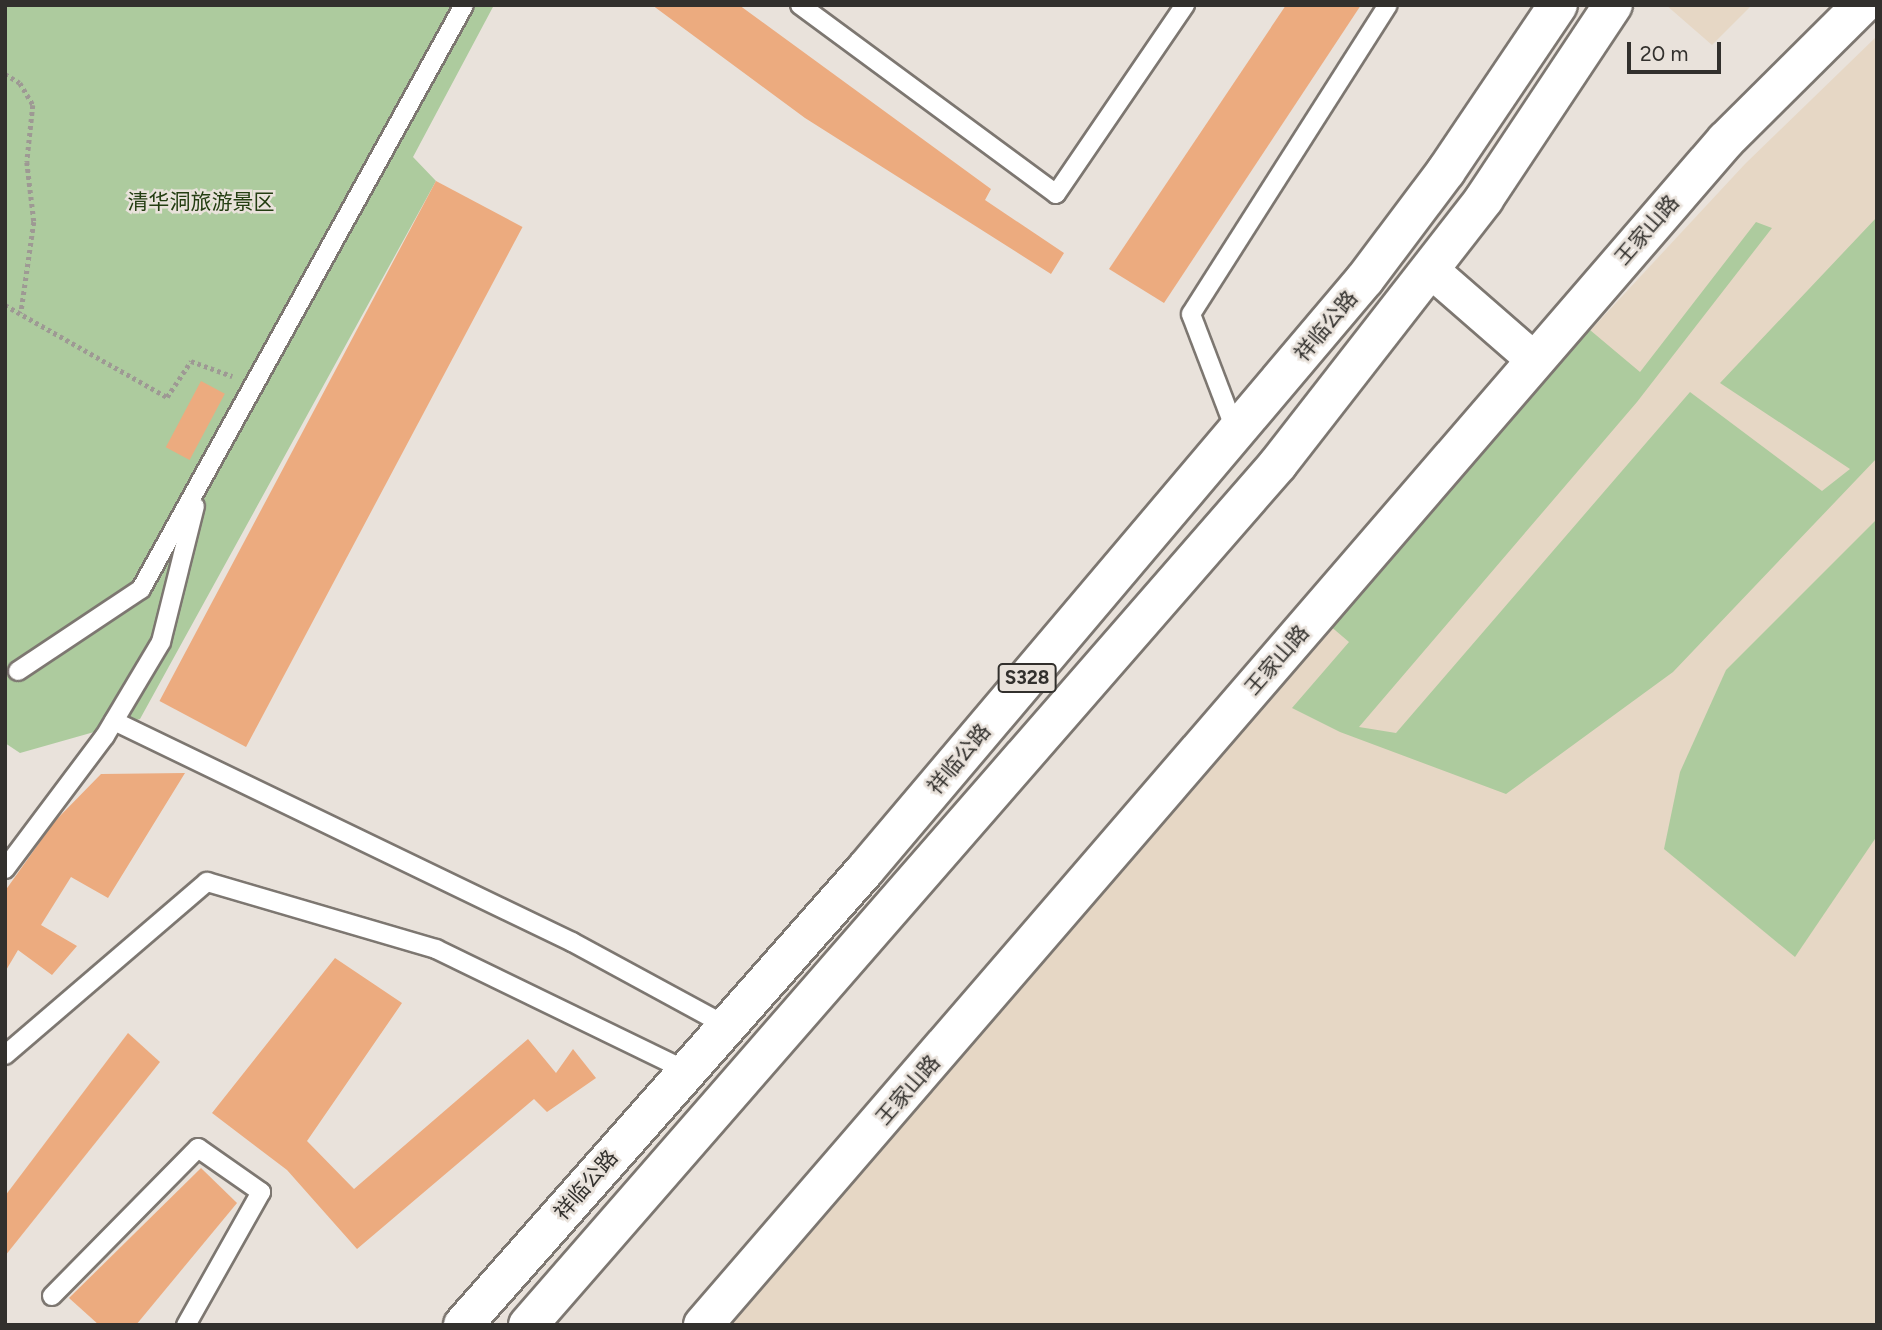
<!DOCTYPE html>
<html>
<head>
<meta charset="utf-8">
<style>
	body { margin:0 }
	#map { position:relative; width:1882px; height:1330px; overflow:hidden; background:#e9e2db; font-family:Figtree,"Noto Sans SC",sans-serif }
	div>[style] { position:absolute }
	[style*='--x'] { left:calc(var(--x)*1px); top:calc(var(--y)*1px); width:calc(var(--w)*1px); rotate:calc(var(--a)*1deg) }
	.industrial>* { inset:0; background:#e6d7c5 }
	.green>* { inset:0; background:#adcb9e }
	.building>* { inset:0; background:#ecab7f; transform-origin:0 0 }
	.path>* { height:4.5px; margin-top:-2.25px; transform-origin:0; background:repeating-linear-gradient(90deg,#9e9994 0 3.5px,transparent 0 7px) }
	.roads { filter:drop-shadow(2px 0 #7d7771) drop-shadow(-2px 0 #7d7771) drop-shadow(0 2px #7d7771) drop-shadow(0 -2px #7d7771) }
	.service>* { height:18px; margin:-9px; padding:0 9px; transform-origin:9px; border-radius:9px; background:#fff }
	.minor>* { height:35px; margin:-17.5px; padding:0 17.5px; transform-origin:17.5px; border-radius:17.5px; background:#fff }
	.tertiary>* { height:38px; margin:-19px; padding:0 19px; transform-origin:19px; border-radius:19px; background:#fff }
	.primary>* { height:38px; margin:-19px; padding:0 19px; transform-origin:19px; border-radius:19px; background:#fff }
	span { translate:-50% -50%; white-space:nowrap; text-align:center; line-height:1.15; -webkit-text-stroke:5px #e9e2db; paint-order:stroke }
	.shield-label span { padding:2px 5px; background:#e9e2db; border:2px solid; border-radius:5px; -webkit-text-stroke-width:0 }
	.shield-label { font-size:19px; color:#32302d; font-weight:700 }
	.park-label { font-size:21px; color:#233d11 }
	.street-label { font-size:21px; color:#32302d }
	.frame { position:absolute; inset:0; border:7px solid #32302d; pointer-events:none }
	.scale { position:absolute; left:1627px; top:42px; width:94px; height:32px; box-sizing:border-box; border:4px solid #32302d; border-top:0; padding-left:9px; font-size:21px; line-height:24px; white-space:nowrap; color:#32302d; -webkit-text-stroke:5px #e9e2db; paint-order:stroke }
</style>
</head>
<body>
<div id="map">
	<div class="industrial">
		<div style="clip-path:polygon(1666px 5px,1752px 5px,1712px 45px)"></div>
		<div style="clip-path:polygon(1877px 36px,1877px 1325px,705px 1325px,1322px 619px,1745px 164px)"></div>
	</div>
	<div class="green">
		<div style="clip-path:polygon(5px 5px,494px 5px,413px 157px,436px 181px,140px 719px,20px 753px,5px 743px)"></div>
		<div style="clip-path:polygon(1877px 217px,1877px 458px,1673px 672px,1506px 794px,1340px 732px,1292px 708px,1349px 642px,1322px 619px,1590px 330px,1640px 372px,1756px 222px,1772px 228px,1637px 402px,1359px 727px,1396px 733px,1690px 392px,1822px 491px,1850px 469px,1720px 383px)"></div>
		<div style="clip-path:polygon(1877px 519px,1877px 836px,1795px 957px,1664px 849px,1680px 772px,1726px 670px)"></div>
	</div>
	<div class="building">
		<div style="clip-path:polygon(652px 5px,739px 5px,991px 189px,985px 200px,1064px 253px,1051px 274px,805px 118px)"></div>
		<div style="clip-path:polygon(1286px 5px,1361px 5px,1164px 303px,1109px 269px)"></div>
		<div style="left:436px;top:181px;width:98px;height:589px;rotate:28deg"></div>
		<div style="left:201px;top:381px;width:27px;height:75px;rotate:28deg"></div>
		<div style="clip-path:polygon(185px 773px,108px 898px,71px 877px,41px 925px,77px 946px,52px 975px,18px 950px,5px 972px,5px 891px,54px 822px,101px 774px)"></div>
		<div style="clip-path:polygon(335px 958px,402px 1003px,307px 1141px,354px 1189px,528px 1039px,556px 1073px,573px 1049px,596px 1078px,547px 1112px,534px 1099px,357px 1249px,287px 1170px,212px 1113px)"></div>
		<div style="clip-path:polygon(128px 1033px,160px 1062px,5px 1256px,5px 1196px)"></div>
		<div style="clip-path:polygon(201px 1168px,237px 1203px,136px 1325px,99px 1325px,69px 1298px)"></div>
	</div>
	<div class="path">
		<div style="--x:5;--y:74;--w:17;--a:31"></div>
		<div style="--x:20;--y:83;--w:26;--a:59"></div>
		<div style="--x:33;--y:105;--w:57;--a:96"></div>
		<div style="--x:27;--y:162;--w:60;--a:83.3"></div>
		<div style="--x:34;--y:222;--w:92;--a:98.1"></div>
		<div style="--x:5;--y:305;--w:186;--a:29.6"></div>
		<div style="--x:167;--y:397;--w:43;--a:-56.3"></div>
		<div style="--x:191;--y:361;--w:44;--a:20.1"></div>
	</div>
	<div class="roads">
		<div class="service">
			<div style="--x:800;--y:5;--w:318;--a:36.4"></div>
			<div style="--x:1056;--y:194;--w:229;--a:-55.7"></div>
			<div style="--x:1236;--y:432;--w:126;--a:-110.9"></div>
			<div style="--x:1191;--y:314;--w:366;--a:-57.5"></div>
			<div style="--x:18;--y:671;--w:148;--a:-33.7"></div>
			<div style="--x:141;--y:589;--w:667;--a:-61.05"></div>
			<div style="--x:114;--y:721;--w:509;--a:25.76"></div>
			<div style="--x:572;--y:942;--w:176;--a:28.5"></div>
			<div style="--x:5;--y:869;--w:166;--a:-53.1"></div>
			<div style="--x:105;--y:736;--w:109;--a:-59.2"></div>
			<div style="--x:161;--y:642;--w:140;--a:-76"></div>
			<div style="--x:5;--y:1055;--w:266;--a:-40.6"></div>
			<div style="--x:207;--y:882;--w:239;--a:16.3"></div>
			<div style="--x:436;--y:949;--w:279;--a:25.9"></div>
			<div style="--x:52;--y:1296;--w:208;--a:-45.4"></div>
			<div style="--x:198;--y:1148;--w:77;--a:34.9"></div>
			<div style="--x:261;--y:1192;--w:153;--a:119.4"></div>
		</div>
		<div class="minor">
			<div style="--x:1431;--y:270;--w:137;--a:41.1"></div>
		</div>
		<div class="tertiary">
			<div style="--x:703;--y:1325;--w:1565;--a:-49.2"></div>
			<div style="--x:1726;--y:140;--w:192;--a:-44.8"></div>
		</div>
		<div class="primary">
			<div style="--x:463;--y:1325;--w:607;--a:-48.54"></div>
			<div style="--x:865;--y:870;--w:774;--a:-49.77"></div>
			<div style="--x:1365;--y:279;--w:135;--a:-53.1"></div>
			<div style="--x:1446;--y:171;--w:200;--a:-56"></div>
			<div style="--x:528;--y:1325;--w:1142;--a:-48.94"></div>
			<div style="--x:1278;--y:464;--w:336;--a:-52.1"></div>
			<div style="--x:1484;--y:199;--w:233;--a:-56.4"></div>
		</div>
	</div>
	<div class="shield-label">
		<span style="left:1027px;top:678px">S328</span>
	</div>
	<div class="park-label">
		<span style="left:201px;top:202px">清华洞旅游景区</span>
	</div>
	<div class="street-label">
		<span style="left:1647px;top:230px;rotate:-49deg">王家山路</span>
		<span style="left:1326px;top:326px;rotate:-50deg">祥临公路</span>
		<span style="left:1277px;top:660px;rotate:-49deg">王家山路</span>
		<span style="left:959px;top:759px;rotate:-50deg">祥临公路</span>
		<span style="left:908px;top:1090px;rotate:-49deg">王家山路</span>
		<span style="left:586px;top:1185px;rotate:-49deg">祥临公路</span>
	</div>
	<div class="frame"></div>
	<div class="scale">20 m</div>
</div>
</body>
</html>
